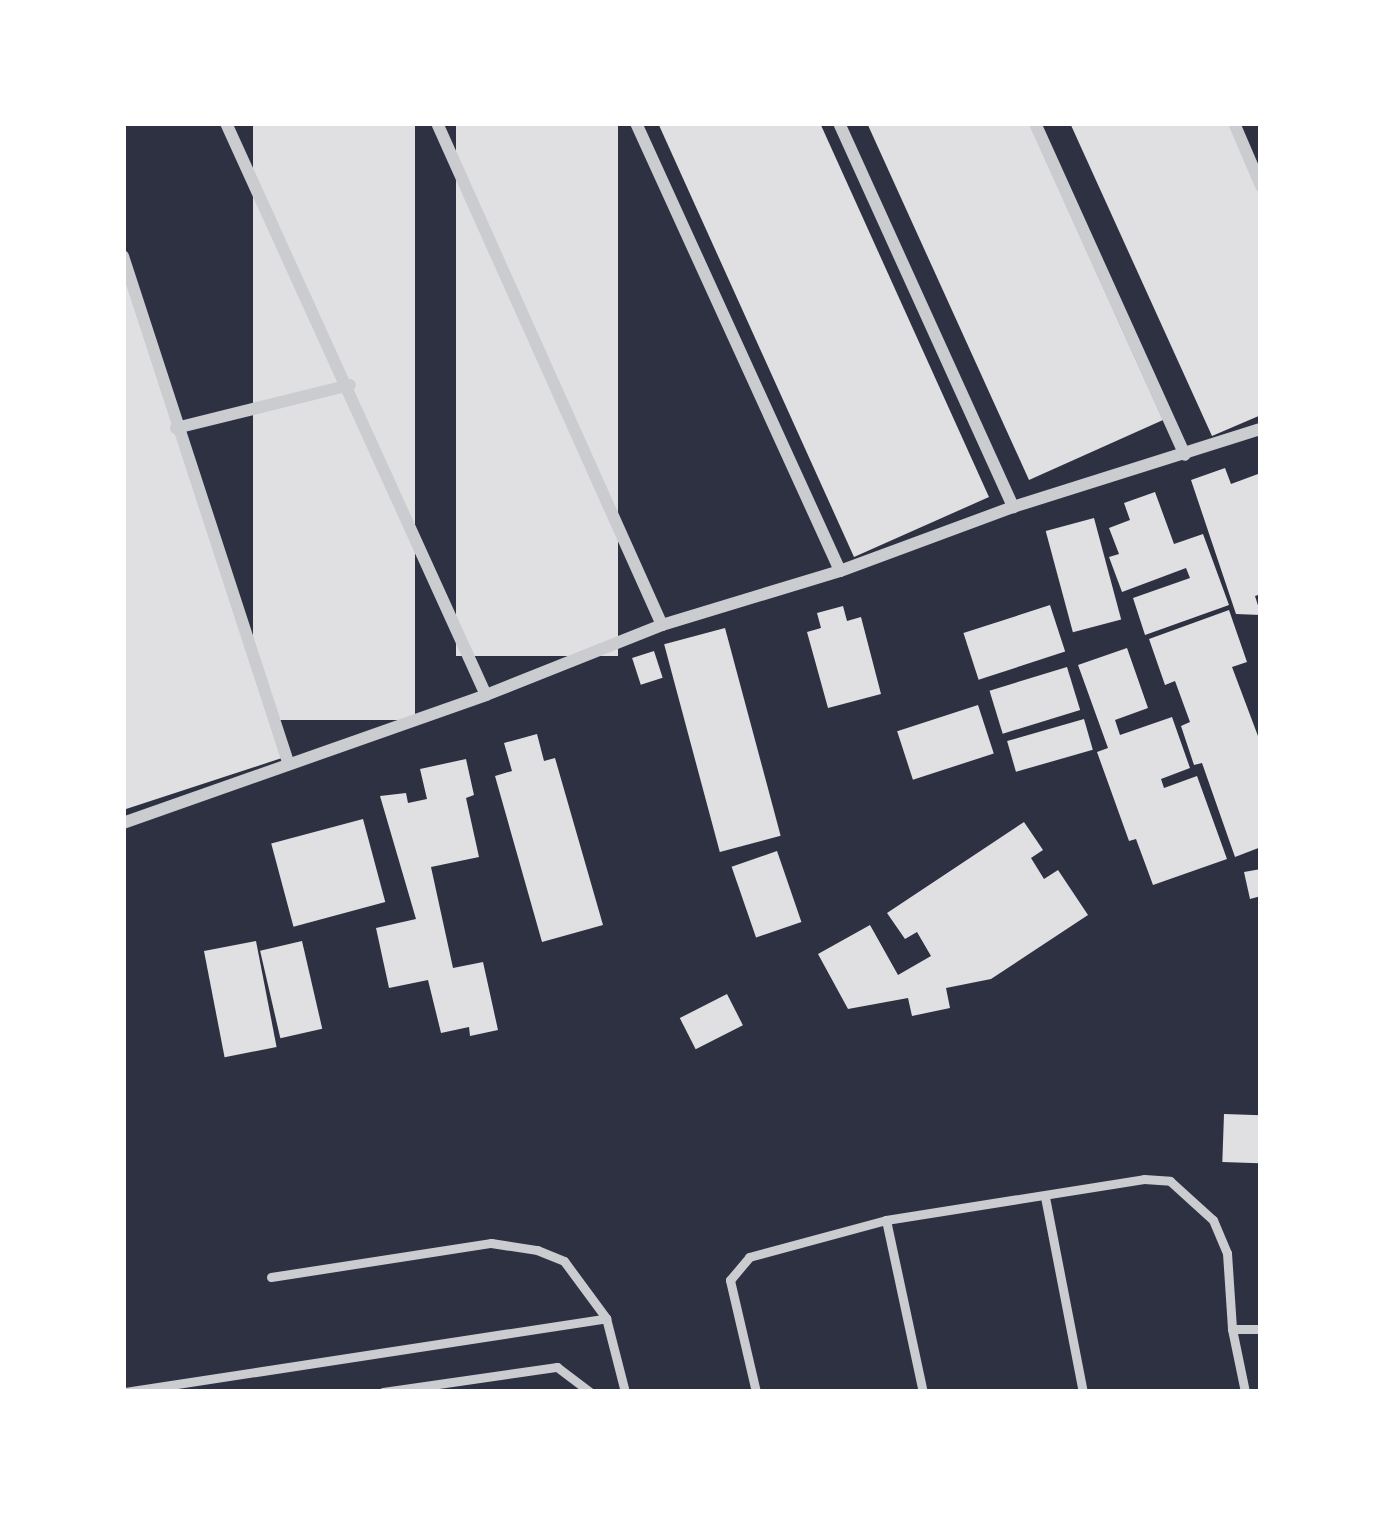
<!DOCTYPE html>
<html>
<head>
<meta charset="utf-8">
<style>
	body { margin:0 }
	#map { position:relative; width:1384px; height:1515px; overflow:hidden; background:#2d3142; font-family:Jost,sans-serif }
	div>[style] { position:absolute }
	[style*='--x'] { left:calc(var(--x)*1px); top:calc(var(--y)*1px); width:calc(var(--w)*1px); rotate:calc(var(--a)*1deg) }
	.building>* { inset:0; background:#e0e0e3; transform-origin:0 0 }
	.service>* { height:9px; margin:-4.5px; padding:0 4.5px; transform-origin:4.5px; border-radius:4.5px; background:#caccd0 }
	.minor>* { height:12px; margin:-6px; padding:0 6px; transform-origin:6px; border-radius:6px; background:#caccd0 }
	span { translate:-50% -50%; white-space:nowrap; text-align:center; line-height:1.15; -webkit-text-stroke:12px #fff; paint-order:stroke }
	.frame { position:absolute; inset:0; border:126px solid #fff; pointer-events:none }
</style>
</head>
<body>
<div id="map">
	<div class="building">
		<div style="left:253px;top:123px;width:162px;height:597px"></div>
		<div style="left:456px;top:123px;width:162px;height:533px"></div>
		<div style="clip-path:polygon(658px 123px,820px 123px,989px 497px,854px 557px)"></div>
		<div style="clip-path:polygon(867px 123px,1029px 123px,1163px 420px,1029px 480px)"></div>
		<div style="clip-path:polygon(1070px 123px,1232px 123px,1261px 190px,1261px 415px,1212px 436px)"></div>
		<div style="clip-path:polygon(123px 273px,285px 757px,123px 810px)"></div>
		<div style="clip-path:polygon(1225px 468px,1231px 484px,1258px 474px,1261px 482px,1261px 594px,1255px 596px,1261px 615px,1236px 614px,1191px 480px)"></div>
		<div style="clip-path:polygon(1155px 492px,1174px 544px,1203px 534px,1229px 605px,1145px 635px,1133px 598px,1190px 578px,1186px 568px,1122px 592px,1109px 557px,1119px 554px,1109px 528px,1130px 520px,1124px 503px)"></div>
		<div style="left:1094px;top:518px;width:105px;height:50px;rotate:75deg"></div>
		<div style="left:1050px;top:605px;width:49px;height:91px;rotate:72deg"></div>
		<div style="clip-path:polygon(843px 606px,847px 621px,861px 617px,881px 694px,828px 708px,807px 632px,821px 628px,817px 613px)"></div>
		<div style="clip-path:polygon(1229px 610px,1247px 662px,1232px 667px,1261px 744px,1261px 847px,1235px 857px,1202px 763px,1194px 765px,1181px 726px,1190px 722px,1175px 681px,1165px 685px,1149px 639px)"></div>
		<div style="left:725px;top:628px;width:215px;height:63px;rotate:75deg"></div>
		<div style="clip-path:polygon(1127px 648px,1148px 708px,1115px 720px,1120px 735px,1172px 717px,1190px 768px,1161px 779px,1164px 788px,1197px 776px,1227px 859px,1153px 885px,1136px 839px,1129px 841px,1097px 752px,1108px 748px,1078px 665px)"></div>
		<div style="left:654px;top:651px;width:28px;height:23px;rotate:72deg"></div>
		<div style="left:1067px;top:667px;width:45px;height:81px;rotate:73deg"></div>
		<div style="left:978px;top:705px;width:51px;height:85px;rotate:72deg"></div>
		<div style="left:1084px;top:719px;width:32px;height:80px;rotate:74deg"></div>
		<div style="clip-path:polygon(537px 734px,544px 761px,555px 758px,603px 925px,542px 942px,495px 776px,512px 771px,504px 743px)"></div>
		<div style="clip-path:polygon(466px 759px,474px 795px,466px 798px,479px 857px,431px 867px,453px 968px,483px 962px,498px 1030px,470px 1036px,469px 1027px,441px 1033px,428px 980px,389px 988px,376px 928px,416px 919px,380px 796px,406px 793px,408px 803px,427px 799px,420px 769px)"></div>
		<div style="left:363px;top:819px;width:86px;height:95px;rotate:75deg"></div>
		<div style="clip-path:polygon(1024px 822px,1043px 850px,1031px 858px,1044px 879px,1058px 870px,1088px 915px,991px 979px,946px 988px,950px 1008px,912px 1016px,908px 998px,848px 1009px,818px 954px,870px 925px,898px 975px,931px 956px,917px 932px,905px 939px,887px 913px)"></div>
		<div style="left:777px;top:851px;width:75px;height:48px;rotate:71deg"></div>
		<div style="clip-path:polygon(1261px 869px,1261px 896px,1250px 899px,1244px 872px)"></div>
		<div style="left:256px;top:941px;width:108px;height:53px;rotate:79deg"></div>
		<div style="left:302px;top:941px;width:90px;height:43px;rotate:77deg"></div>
		<div style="left:727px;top:994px;width:35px;height:53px;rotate:63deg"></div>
		<div style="left:1224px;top:1114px;width:37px;height:48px;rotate:2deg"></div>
	</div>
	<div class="service">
		<div style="--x:1045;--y:1197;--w:199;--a:79"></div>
		<div style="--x:886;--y:1220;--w:176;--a:77.9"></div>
		<div style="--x:271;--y:1277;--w:223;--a:-8.8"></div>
		<div style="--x:491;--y:1243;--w:47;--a:8.7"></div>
		<div style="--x:537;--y:1250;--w:29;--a:22"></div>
		<div style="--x:564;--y:1261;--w:71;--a:53.6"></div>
		<div style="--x:606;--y:1318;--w:76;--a:75.6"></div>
		<div style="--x:1232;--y:1329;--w:29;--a:0"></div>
		<div style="--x:125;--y:1392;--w:487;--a:-8.7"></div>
		<div style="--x:383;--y:1392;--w:176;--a:-8.2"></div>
		<div style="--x:557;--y:1367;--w:41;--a:37.1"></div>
		<div style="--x:756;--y:1392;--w:115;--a:-103.1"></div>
		<div style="--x:730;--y:1280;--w:30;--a:-50"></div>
		<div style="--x:749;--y:1257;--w:142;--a:-15.1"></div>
		<div style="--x:886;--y:1220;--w:261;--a:-9"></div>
		<div style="--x:1144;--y:1179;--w:26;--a:4"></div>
		<div style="--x:1170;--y:1181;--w:58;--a:42.2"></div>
		<div style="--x:1213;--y:1220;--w:36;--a:67"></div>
		<div style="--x:1227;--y:1253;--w:76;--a:86.2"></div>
		<div style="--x:1232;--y:1329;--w:64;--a:78.3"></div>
	</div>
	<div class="minor">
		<div style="--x:226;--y:123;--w:628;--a:65.56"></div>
		<div style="--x:437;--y:123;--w:550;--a:65.86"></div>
		<div style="--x:636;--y:123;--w:492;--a:65.5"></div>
		<div style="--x:839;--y:123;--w:422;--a:65.6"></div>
		<div style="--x:1035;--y:123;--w:364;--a:65.7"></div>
		<div style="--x:1234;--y:123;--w:69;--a:66.8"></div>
		<div style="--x:123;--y:256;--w:532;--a:71.94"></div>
		<div style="--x:176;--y:428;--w:179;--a:-13.9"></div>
		<div style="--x:123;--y:823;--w:385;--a:-19.4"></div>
		<div style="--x:486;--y:695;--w:189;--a:-21.7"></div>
		<div style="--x:662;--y:625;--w:186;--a:-16.9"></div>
		<div style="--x:840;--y:571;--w:184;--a:-20.3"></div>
		<div style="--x:1013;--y:507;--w:260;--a:-17.5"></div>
	</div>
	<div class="frame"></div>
</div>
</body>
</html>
